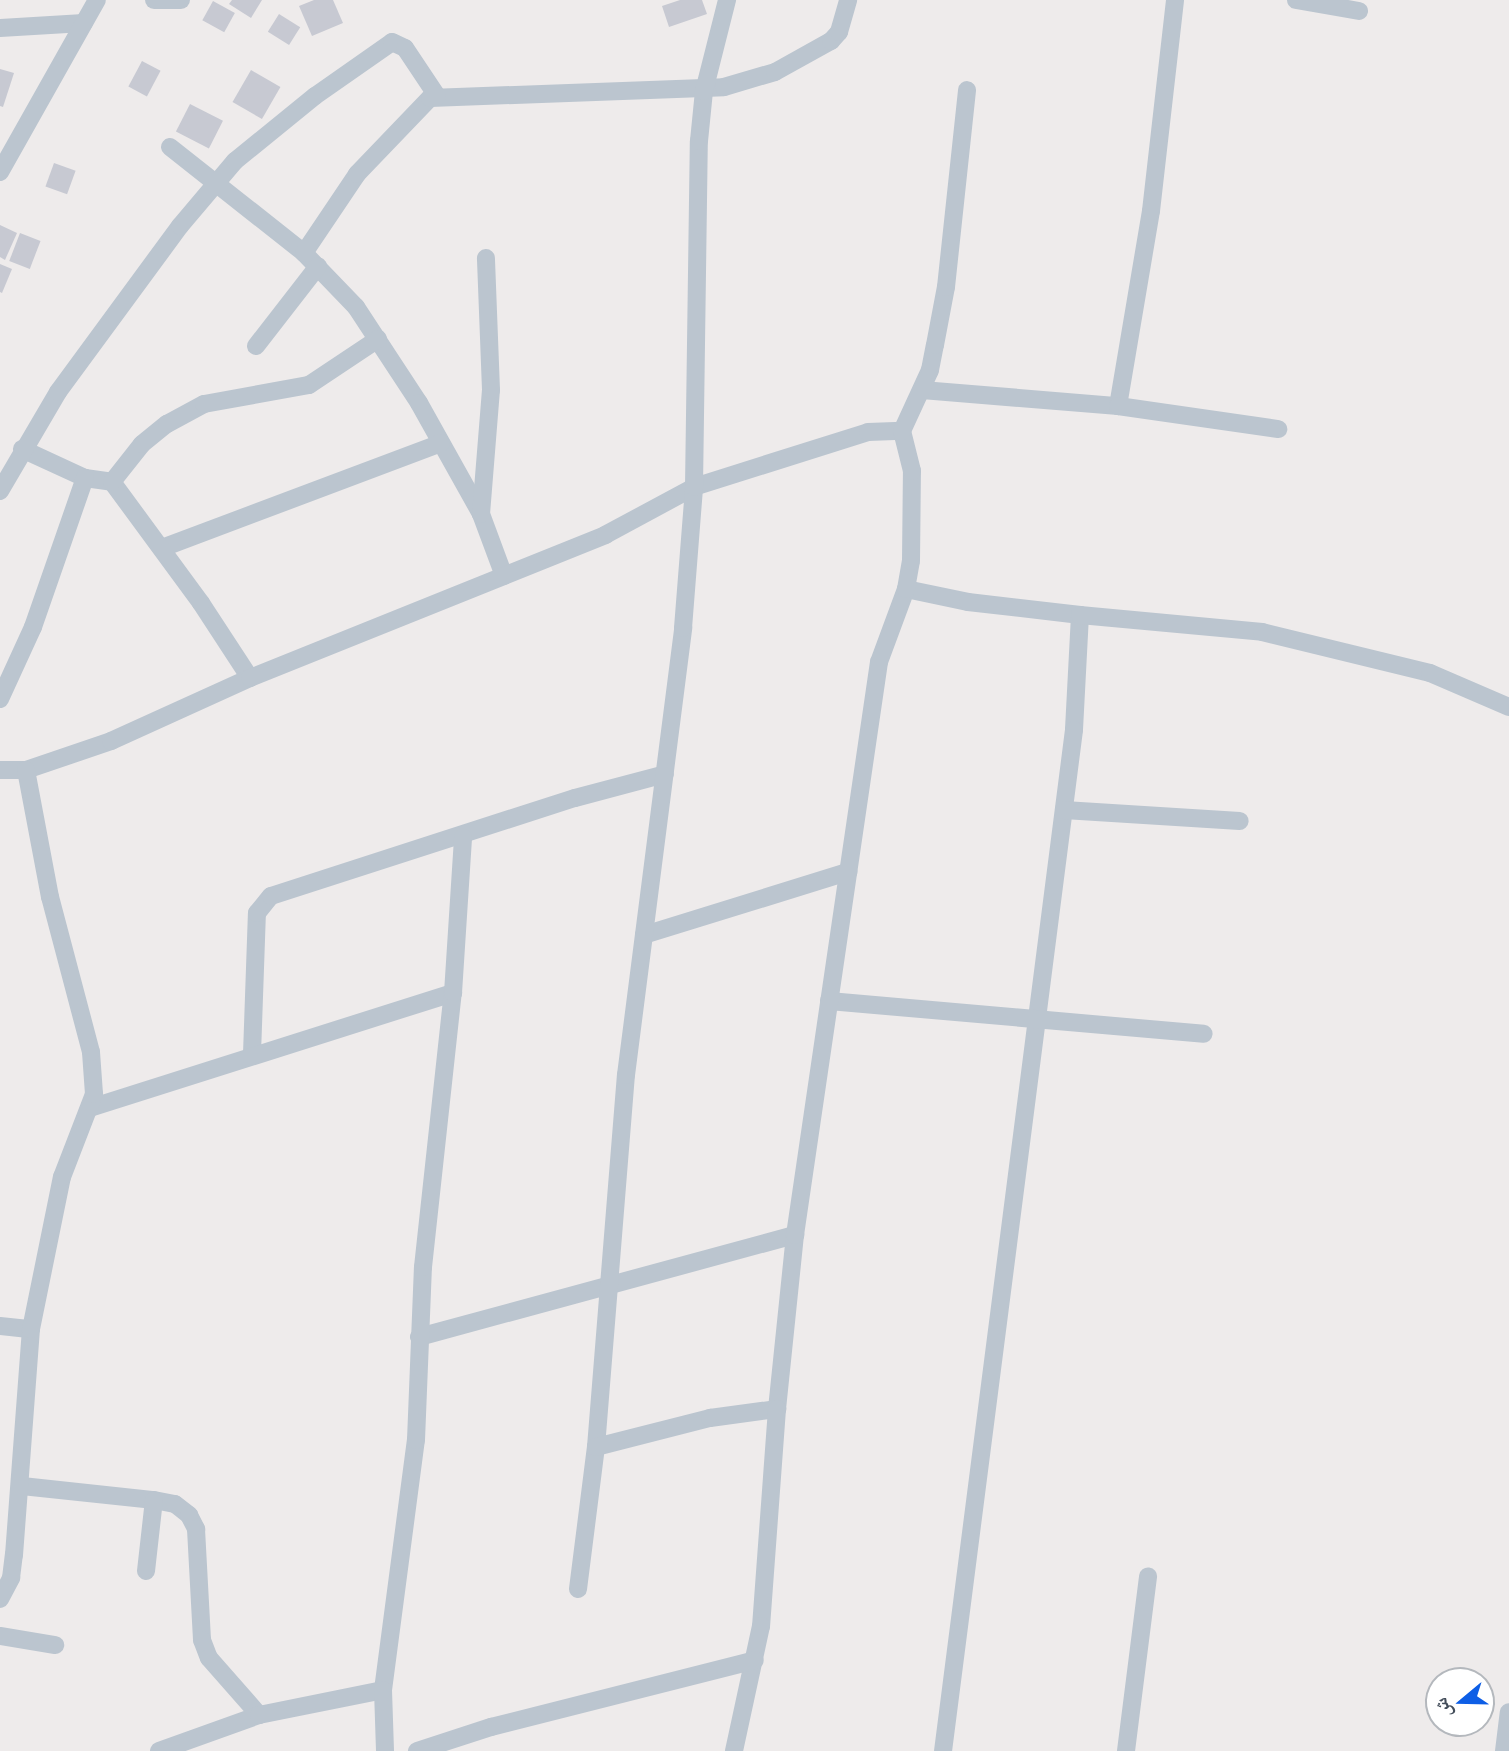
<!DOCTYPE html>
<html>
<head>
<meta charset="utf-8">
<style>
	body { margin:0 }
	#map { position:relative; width:1509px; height:1751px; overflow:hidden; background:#eeebeb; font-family:"Noto Sans","Noto Naskh Arabic",sans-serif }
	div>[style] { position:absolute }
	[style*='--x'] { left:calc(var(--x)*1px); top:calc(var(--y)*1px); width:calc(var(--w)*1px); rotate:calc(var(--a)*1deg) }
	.building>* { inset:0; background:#c7c9d2; transform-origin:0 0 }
	.minor>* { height:18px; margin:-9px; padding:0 9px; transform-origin:9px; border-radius:9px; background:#bbc5cf }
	span { translate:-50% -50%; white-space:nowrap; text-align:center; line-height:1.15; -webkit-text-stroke:7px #fff; paint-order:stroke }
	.north { position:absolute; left:1425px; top:1667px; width:70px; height:70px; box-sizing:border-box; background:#fff; border:2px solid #b4b8bd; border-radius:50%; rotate:251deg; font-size:19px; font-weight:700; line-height:28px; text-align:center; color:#434d5a }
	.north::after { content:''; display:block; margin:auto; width:24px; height:32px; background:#0d5ee6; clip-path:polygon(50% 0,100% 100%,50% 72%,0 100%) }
</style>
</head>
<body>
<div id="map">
	<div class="building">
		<div style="clip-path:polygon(232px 0,262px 0,251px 18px,229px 4px)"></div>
		<div style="clip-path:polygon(314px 0,333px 0,343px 23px,312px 36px,299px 6px)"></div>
		<div style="clip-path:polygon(680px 0,702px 0,707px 14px,669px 27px,662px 6px)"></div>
		<div style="left:213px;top:1px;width:25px;height:22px;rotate:29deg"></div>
		<div style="left:279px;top:14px;width:25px;height:21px;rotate:32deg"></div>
		<div style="left:142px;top:61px;width:21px;height:29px;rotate:28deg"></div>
		<div style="clip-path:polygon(0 69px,14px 73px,3px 107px,0 106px)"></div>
		<div style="left:251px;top:70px;width:34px;height:37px;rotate:30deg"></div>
		<div style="left:190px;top:104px;width:37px;height:31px;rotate:27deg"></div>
		<div style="left:54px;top:163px;width:23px;height:25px;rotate:20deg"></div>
		<div style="clip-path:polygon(0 225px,17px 233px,5px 260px,0 257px)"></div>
		<div style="left:20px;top:233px;width:22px;height:30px;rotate:21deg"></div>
		<div style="clip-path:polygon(0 264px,12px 269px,2px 293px,0 292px)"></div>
	</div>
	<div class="minor">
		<div style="--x:154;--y:0;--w:27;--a:0"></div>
		<div style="--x:1296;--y:0;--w:64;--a:9.9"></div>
		<div style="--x:0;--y:28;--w:84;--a:-3.4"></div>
		<div style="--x:170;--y:147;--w:171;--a:38.3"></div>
		<div style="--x:304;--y:253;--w:75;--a:46.1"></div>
		<div style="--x:356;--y:307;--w:115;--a:56.7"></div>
		<div style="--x:419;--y:403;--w:127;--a:60.8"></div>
		<div style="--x:481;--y:514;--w:66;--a:69.6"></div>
		<div style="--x:0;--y:172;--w:197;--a:-60.6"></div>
		<div style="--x:304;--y:253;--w:95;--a:-56.1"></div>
		<div style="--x:357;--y:174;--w:105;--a:-46.2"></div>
		<div style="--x:430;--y:98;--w:294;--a:-2.1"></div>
		<div style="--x:724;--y:87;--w:53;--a:-16.4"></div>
		<div style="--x:775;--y:72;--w:64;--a:-29"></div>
		<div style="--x:831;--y:41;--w:12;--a:-48"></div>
		<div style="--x:839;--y:32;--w:33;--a:-74"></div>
		<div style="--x:256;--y:346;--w:101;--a:-52.2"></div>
		<div style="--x:922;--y:390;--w:197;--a:4.7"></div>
		<div style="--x:1118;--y:406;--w:198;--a:-80.4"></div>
		<div style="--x:1151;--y:211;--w:212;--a:-83.5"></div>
		<div style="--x:1118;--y:406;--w:162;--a:8.2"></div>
		<div style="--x:22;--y:449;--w:69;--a:24.7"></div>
		<div style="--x:85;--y:478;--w:27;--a:8"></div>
		<div style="--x:0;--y:491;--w:115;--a:-59.6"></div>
		<div style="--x:58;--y:392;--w:206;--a:-53.7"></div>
		<div style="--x:180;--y:226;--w:85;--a:-49.8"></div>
		<div style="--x:235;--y:161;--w:103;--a:-39.1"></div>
		<div style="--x:315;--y:96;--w:94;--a:-35"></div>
		<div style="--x:392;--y:42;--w:14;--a:25"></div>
		<div style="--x:405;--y:48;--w:58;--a:56.3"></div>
		<div style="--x:481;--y:514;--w:124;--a:-85.4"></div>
		<div style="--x:491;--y:390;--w:132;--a:-92.2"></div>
		<div style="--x:162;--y:548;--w:298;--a:-20.6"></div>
		<div style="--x:906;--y:589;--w:63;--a:11.8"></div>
		<div style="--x:968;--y:602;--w:113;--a:6.6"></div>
		<div style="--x:1080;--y:615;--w:115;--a:93"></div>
		<div style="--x:1074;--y:730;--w:1029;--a:97.31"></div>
		<div style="--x:1080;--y:615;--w:183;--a:5.3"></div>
		<div style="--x:1262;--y:632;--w:173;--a:13.7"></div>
		<div style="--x:1430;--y:673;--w:86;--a:23.3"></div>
		<div style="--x:250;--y:678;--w:90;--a:-123.2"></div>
		<div style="--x:201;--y:603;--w:150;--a:-126.3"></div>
		<div style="--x:112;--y:482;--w:48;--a:-51.7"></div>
		<div style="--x:142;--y:444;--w:32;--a:-39"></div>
		<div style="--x:167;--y:424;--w:42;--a:-28.4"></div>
		<div style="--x:204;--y:404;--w:107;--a:-10.3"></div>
		<div style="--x:309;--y:385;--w:83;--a:-33.7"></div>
		<div style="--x:0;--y:699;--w:79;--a:-65.4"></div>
		<div style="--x:33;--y:627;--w:158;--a:-70.8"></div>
		<div style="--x:0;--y:770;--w:26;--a:0"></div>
		<div style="--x:26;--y:770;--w:90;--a:-18.8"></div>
		<div style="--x:111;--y:741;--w:153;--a:-24.4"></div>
		<div style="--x:250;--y:678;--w:383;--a:-21.9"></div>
		<div style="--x:605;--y:535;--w:101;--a:-28.3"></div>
		<div style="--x:694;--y:487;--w:182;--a:-17.5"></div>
		<div style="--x:868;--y:432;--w:34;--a:-2"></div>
		<div style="--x:1064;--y:810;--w:176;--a:3.6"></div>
		<div style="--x:644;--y:935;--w:214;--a:-17.2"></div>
		<div style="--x:829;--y:1001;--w:376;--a:5"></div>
		<div style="--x:252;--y:1054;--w:141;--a:-88"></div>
		<div style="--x:257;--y:913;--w:22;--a:-51"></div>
		<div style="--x:271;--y:896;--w:319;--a:-17.9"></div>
		<div style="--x:575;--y:798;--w:93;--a:-14.9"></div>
		<div style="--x:90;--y:1108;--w:381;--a:-17.6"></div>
		<div style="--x:0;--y:1326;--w:31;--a:6"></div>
		<div style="--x:419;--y:1337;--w:390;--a:-15.2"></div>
		<div style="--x:777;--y:1409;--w:175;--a:-84.1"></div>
		<div style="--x:795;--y:1235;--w:579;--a:-81.66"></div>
		<div style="--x:879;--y:662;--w:78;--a:-69.7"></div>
		<div style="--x:906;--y:589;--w:28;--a:-80"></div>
		<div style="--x:911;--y:561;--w:90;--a:-89.4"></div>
		<div style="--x:912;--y:471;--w:41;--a:-104"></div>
		<div style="--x:902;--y:431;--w:67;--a:-65.3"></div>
		<div style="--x:930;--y:370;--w:25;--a:-79"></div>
		<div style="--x:935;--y:345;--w:59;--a:-79.3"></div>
		<div style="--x:946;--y:287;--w:198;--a:-83.9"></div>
		<div style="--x:596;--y:1447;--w:373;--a:-85.4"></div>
		<div style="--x:626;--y:1075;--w:451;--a:-82.7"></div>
		<div style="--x:683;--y:628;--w:141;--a:-85.5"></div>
		<div style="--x:694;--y:487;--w:346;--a:-89.2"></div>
		<div style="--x:699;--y:141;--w:50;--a:-84.3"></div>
		<div style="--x:704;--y:91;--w:94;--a:-75.8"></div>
		<div style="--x:22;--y:1486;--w:133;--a:6.1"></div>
		<div style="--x:154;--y:1500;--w:21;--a:11"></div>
		<div style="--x:175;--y:1504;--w:18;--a:38"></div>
		<div style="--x:189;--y:1515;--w:16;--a:63"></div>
		<div style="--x:196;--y:1529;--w:111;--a:86.9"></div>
		<div style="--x:202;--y:1640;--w:19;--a:69"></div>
		<div style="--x:209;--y:1658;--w:76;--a:48.7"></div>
		<div style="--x:146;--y:1571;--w:71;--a:-83.6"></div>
		<div style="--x:578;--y:1589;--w:143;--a:-82.8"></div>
		<div style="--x:596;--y:1447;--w:118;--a:-14.3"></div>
		<div style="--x:710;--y:1418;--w:68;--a:-7.7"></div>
		<div style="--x:777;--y:1409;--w:218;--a:94.2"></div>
		<div style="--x:761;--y:1626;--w:128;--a:102.2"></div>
		<div style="--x:0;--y:1599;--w:24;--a:-62"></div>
		<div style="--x:11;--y:1578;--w:23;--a:-83"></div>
		<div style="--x:14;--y:1555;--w:227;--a:-85.7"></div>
		<div style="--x:31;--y:1329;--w:155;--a:-78.5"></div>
		<div style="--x:62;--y:1177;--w:89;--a:-68.9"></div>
		<div style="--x:94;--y:1094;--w:42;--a:-94.1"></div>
		<div style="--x:91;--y:1052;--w:160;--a:-104.8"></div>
		<div style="--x:50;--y:897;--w:129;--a:-100.7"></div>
		<div style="--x:0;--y:1636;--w:56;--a:9.3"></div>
		<div style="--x:383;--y:1690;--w:252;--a:-82.5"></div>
		<div style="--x:416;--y:1440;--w:173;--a:-87.7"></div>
		<div style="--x:423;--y:1267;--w:276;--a:-83.8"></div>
		<div style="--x:453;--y:993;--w:156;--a:-86.3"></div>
		<div style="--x:159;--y:1751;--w:106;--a:-19.8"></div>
		<div style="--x:259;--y:1715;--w:126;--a:-11.4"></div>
		<div style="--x:383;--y:1690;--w:61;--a:88.1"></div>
		<div style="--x:417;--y:1751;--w:78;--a:-18"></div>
		<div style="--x:491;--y:1727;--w:272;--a:-14.2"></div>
		<div style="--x:1126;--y:1751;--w:176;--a:-82.8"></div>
		<div style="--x:1504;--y:1751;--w:39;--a:-83"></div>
	</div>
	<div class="north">ش</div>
</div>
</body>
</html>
